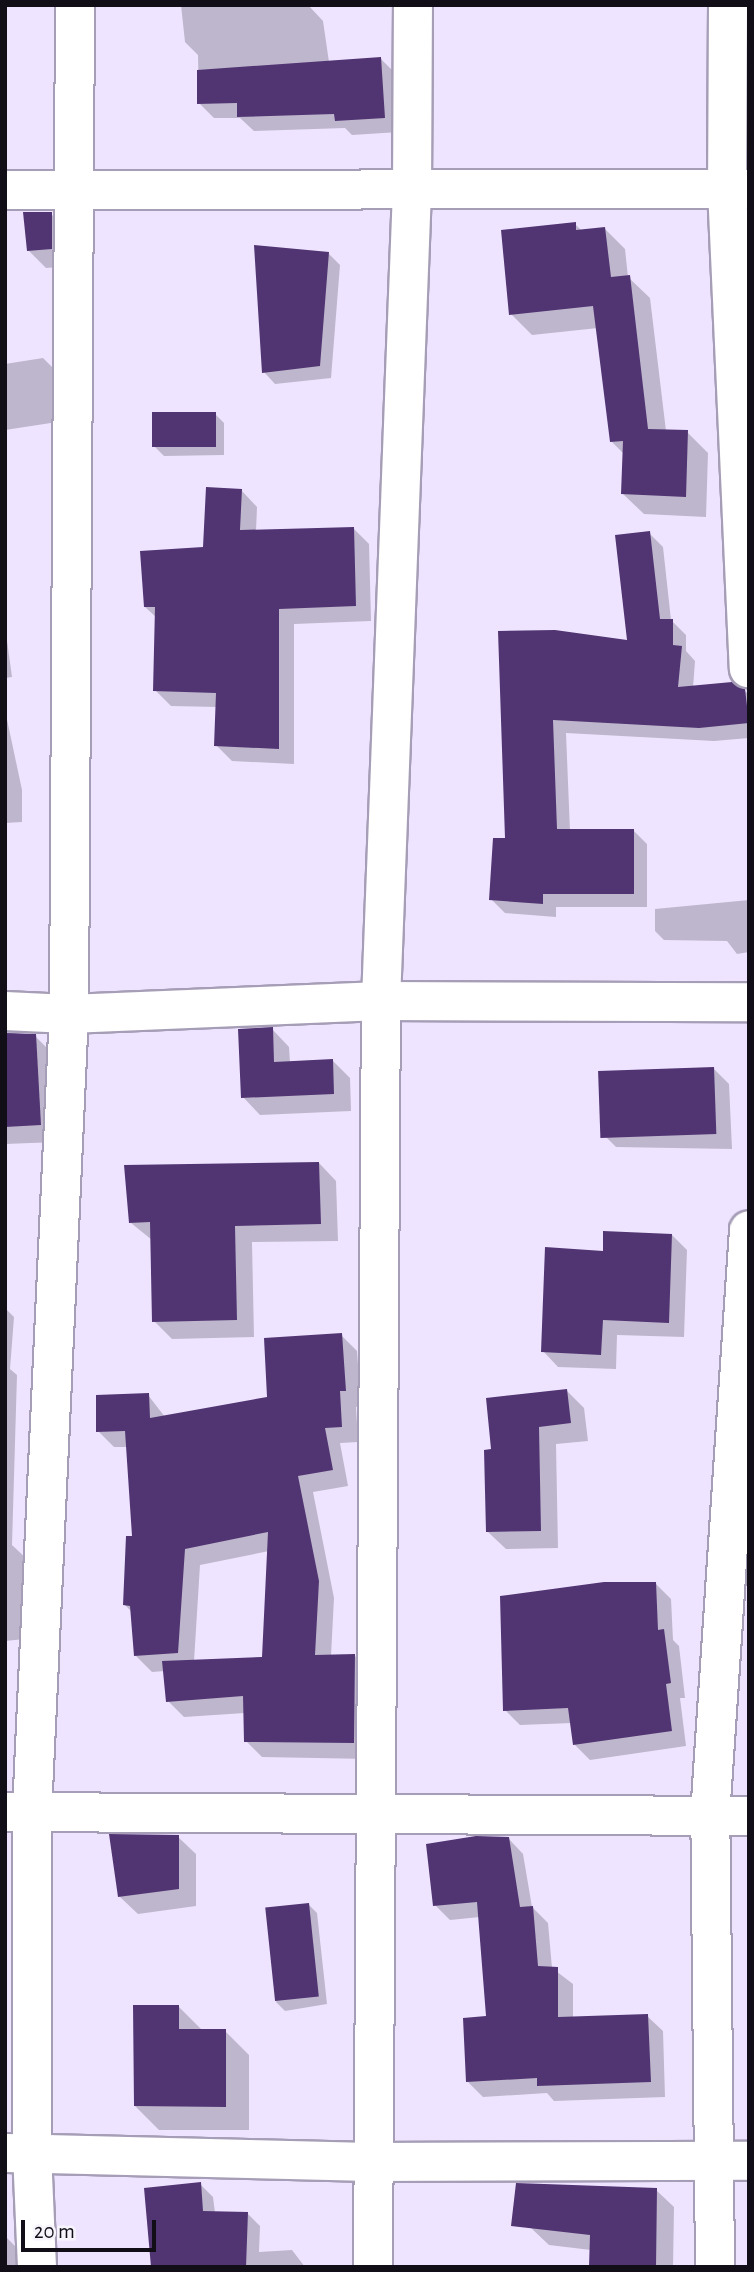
<!DOCTYPE html>
<html>
<head>
<meta charset="utf-8">
<style>
	body { margin:0 }
	#map { position:relative; width:754px; height:2272px; overflow:hidden; background:#eee4ff; font-family:"Alegreya Sans",sans-serif }
	div>[style] { position:absolute }
	[style*='--x'] { left:calc(var(--x)*1px); top:calc(var(--y)*1px); width:calc(var(--w)*1px); rotate:calc(var(--a)*1deg) }
	.shadow>* { inset:0; background:#0003 }
	.building>* { inset:0; background:#513573; transform-origin:0 0 }
	.roads { filter:drop-shadow(2px 0 #a69db6) drop-shadow(-2px 0 #a69db6) drop-shadow(0 2px #a69db6) drop-shadow(0 -2px #a69db6) }
	.minor>* { height:38px; margin:-19px; padding:0 19px; transform-origin:19px; border-radius:19px; background:#fff }
	span { translate:-50% -50%; white-space:nowrap; text-align:center; line-height:1.15; -webkit-text-stroke:7px #f7f5fb; paint-order:stroke }
	.frame { position:absolute; inset:0; border:7px solid #110e17; pointer-events:none }
	.scale { position:absolute; left:21px; top:2220px; width:135px; height:32px; box-sizing:border-box; border:4px solid #110e17; border-top:0; padding-left:9px; font-size:21px; line-height:24px; white-space:nowrap; color:#110e17; -webkit-text-stroke:5px #f7f5fb; paint-order:stroke }
</style>
</head>
<body>
<div id="map">
	<div class="shadow">
		<div style="clip-path:polygon(181px 5px,308px 5px,323px 21px,329px 62px,381px 59px,396px 74px,399px 132px,352px 135px,345px 128px,254px 131px,240px 118px,214px 118px,199px 103px,198px 55px,185px 42px)"></div>
		<div style="clip-path:polygon(51px 214px,69px 231px,69px 266px,46px 268px,28px 250px)"></div>
		<div style="clip-path:polygon(575px 224px,582px 231px,605px 229px,625px 249px,628px 277px,650px 298px,666px 431px,687px 432px,708px 453px,706px 517px,644px 514px,623px 494px,624px 454px,611px 441px,598px 328px,532px 335px,511px 314px)"></div>
		<div style="clip-path:polygon(328px 253px,340px 265px,331px 378px,275px 384px,264px 372px)"></div>
		<div style="clip-path:polygon(43px 358px,57px 372px,64px 421px,5px 430px,5px 364px)"></div>
		<div style="clip-path:polygon(215px 414px,224px 423px,224px 455px,164px 456px,155px 447px)"></div>
		<div style="clip-path:polygon(242px 491px,257px 507px,256px 532px,353px 528px,369px 544px,371px 621px,294px 624px,294px 764px,232px 761px,216px 745px,217px 707px,171px 706px,155px 690px,157px 618px,145px 607px,205px 548px)"></div>
		<div style="clip-path:polygon(649px 533px,663px 547px,671px 620px,686px 635px,686px 651px,695px 661px,693px 688px,744px 690px,749px 695px,749px 738px,714px 741px,566px 733px,570px 831px,633px 830px,647px 844px,647px 907px,556px 907px,556px 917px,505px 913px,491px 899px,507px 840px,500px 633px,629px 643px)"></div>
		<div style="clip-path:polygon(5px 626px,12px 677px,5px 678px)"></div>
		<div style="clip-path:polygon(5px 710px,22px 790px,22px 822px,5px 823px)"></div>
		<div style="clip-path:polygon(749px 900px,749px 952px,737px 954px,727px 941px,664px 940px,655px 931px,655px 909px)"></div>
		<div style="clip-path:polygon(272px 1029px,289px 1047px,290px 1063px,333px 1061px,350px 1078px,351px 1111px,260px 1115px,243px 1097px)"></div>
		<div style="clip-path:polygon(5px 1032px,35px 1036px,52px 1053px,57px 1142px,5px 1144px)"></div>
		<div style="clip-path:polygon(713px 1068px,729px 1084px,732px 1149px,616px 1147px,600px 1131px)"></div>
		<div style="clip-path:polygon(319px 1163px,336px 1181px,338px 1241px,252px 1242px,254px 1337px,172px 1339px,154px 1321px,152px 1240px,131px 1223px)"></div>
		<div style="clip-path:polygon(672px 1235px,687px 1250px,684px 1337px,617px 1335px,616px 1369px,558px 1367px,543px 1351px,604px 1253px)"></div>
		<div style="clip-path:polygon(5px 1308px,14px 1317px,10px 1369px,17px 1375px,12px 1545px,29px 1561px,35px 1638px,5px 1641px)"></div>
		<div style="clip-path:polygon(evenodd,341px 1335px,357px 1351px,361px 1406px,356px 1407px,358px 1442px,340px 1443px,348px 1486px,313px 1492px,334px 1598px,331px 1656px,354px 1655px,370px 1671px,370px 1759px,262px 1757px,246px 1741px,245px 1713px,184px 1717px,168px 1701px,165px 1671px,152px 1672px,136px 1656px,132px 1612px,125px 1605px,134px 1537px,128px 1447px,114px 1447px,98px 1431px,148px 1395px,165px 1417px,269px 1398px,341px 1335px,269px 1551px,264px 1659px,194px 1661px,200px 1565px,269px 1551px)"></div>
		<div style="clip-path:polygon(567px 1391px,584px 1408px,588px 1441px,556px 1444px,558px 1548px,506px 1549px,488px 1532px,493px 1451px)"></div>
		<div style="clip-path:polygon(656px 1584px,671px 1599px,673px 1640px,679px 1646px,685px 1698px,680px 1698px,686px 1746px,590px 1760px,575px 1745px,572px 1723px,520px 1725px,505px 1710px)"></div>
		<div style="clip-path:polygon(178px 1837px,196px 1854px,196px 1906px,138px 1914px,120px 1897px)"></div>
		<div style="clip-path:polygon(508px 1838px,523px 1854px,532px 1907px,548px 1923px,552px 1968px,573px 1984px,573px 2019px,647px 2016px,663px 2031px,665px 2097px,554px 2101px,547px 2093px,483px 2097px,468px 2082px,487px 2018px,480px 1917px,450px 1920px,435px 1905px)"></div>
		<div style="clip-path:polygon(308px 1904px,317px 1913px,327px 2004px,285px 2011px,276px 2002px)"></div>
		<div style="clip-path:polygon(179px 2007px,203px 2031px,225px 2031px,249px 2055px,249px 2130px,159px 2130px,135px 2106px)"></div>
		<div style="clip-path:polygon(200px 2184px,213px 2197px,215px 2213px,247px 2213px,260px 2226px,259px 2252px,292px 2250px,305px 2267px,153px 2267px)"></div>
		<div style="clip-path:polygon(656px 2190px,674px 2207px,673px 2267px,591px 2267px,591px 2250px,549px 2245px,531px 2228px)"></div>
		<div style="clip-path:polygon(5px 2236px,20px 2251px,24px 2267px,5px 2267px)"></div>
	</div>
	<div class="building">
		<div style="clip-path:polygon(381px 57px,385px 118px,335px 121px,334px 114px,237px 117px,237px 103px,197px 104px,197px 70px)"></div>
		<div style="clip-path:polygon(23px 212px,52px 212px,52px 249px,27px 251px)"></div>
		<div style="clip-path:polygon(576px 222px,576px 230px,605px 227px,611px 277px,630px 275px,648px 429px,688px 430px,686px 497px,621px 494px,623px 441px,610px 442px,593px 306px,509px 315px,501px 230px)"></div>
		<div style="clip-path:polygon(254px 245px,329px 252px,320px 366px,262px 373px)"></div>
		<div style="left:216px;top:412px;width:35px;height:64px;rotate:90deg"></div>
		<div style="clip-path:polygon(206px 487px,242px 489px,240px 530px,354px 527px,356px 606px,279px 609px,279px 749px,214px 746px,216px 693px,153px 691px,155px 607px,144px 607px,140px 551px,203px 547px)"></div>
		<div style="clip-path:polygon(650px 531px,660px 619px,673px 619px,673px 645px,682px 646px,678px 687px,732px 682px,745px 689px,749px 723px,699px 728px,553px 720px,557px 829px,634px 829px,634px 894px,543px 894px,543px 904px,489px 900px,493px 838px,505px 838px,498px 631px,555px 630px,627px 640px,615px 535px)"></div>
		<div style="clip-path:polygon(273px 1027px,274px 1062px,333px 1059px,334px 1094px,241px 1098px,238px 1029px)"></div>
		<div style="clip-path:polygon(5px 1033px,36px 1034px,41px 1125px,5px 1127px)"></div>
		<div style="left:714px;top:1067px;width:67px;height:116px;rotate:88deg"></div>
		<div style="clip-path:polygon(319px 1162px,321px 1224px,235px 1226px,237px 1320px,152px 1322px,150px 1222px,129px 1223px,124px 1165px)"></div>
		<div style="clip-path:polygon(603px 1231px,672px 1234px,669px 1323px,603px 1320px,601px 1355px,541px 1352px,545px 1247px,603px 1251px)"></div>
		<div style="clip-path:polygon(342px 1333px,346px 1391px,340px 1391px,342px 1427px,325px 1428px,333px 1470px,298px 1476px,319px 1581px,315px 1655px,355px 1654px,354px 1743px,244px 1742px,243px 1696px,166px 1702px,162px 1661px,262px 1657px,268px 1532px,185px 1549px,178px 1653px,134px 1656px,130px 1606px,123px 1605px,126px 1536px,132px 1536px,125px 1431px,96px 1432px,96px 1395px,149px 1393px,150px 1418px,267px 1397px,264px 1338px)"></div>
		<div style="clip-path:polygon(567px 1389px,571px 1423px,539px 1427px,541px 1531px,486px 1532px,484px 1450px,491px 1449px,486px 1398px)"></div>
		<div style="clip-path:polygon(604px 1582px,656px 1582px,658px 1630px,664px 1629px,671px 1683px,666px 1684px,672px 1731px,573px 1745px,568px 1708px,503px 1711px,500px 1596px)"></div>
		<div style="clip-path:polygon(109px 1834px,179px 1835px,179px 1889px,118px 1897px)"></div>
		<div style="clip-path:polygon(476px 1836px,509px 1837px,520px 1907px,533px 1906px,538px 1966px,558px 1967px,558px 2017px,648px 2014px,651px 2082px,537px 2086px,537px 2078px,466px 2082px,463px 2018px,486px 2016px,477px 1902px,433px 1906px,426px 1844px)"></div>
		<div style="left:309px;top:1903px;width:94px;height:44px;rotate:84deg"></div>
		<div style="clip-path:polygon(133px 2005px,179px 2005px,179px 2029px,226px 2029px,226px 2107px,134px 2106px)"></div>
		<div style="clip-path:polygon(201px 2182px,203px 2211px,248px 2212px,246px 2267px,151px 2267px,144px 2188px)"></div>
		<div style="clip-path:polygon(516px 2183px,657px 2188px,656px 2267px,589px 2267px,590px 2235px,511px 2226px)"></div>
	</div>
	<div class="roads">
		<div class="minor">
			<div style="--x:728;--y:5;--w:184;--a:90.3"></div>
			<div style="--x:727;--y:189;--w:480;--a:87.4"></div>
			<div style="--x:5;--y:190;--w:744;--a:-0.08"></div>
			<div style="--x:5;--y:1011;--w:64;--a:2.7"></div>
			<div style="--x:69;--y:1014;--w:312;--a:-2.4"></div>
			<div style="--x:381;--y:1001;--w:368;--a:0.2"></div>
			<div style="--x:5;--y:1812;--w:744;--a:0.31"></div>
			<div style="--x:6;--y:2153;--w:364;--a:1.4"></div>
			<div style="--x:370;--y:2162;--w:379;--a:-0.2"></div>
			<div style="--x:37;--y:2267;--w:114;--a:-92.5"></div>
			<div style="--x:32;--y:2153;--w:341;--a:-90"></div>
			<div style="--x:32;--y:1812;--w:799;--a:-87.35"></div>
			<div style="--x:69;--y:1014;--w:1009;--a:-89.66"></div>
			<div style="--x:373;--y:2267;--w:1266;--a:-89.64"></div>
			<div style="--x:381;--y:1001;--w:812;--a:-87.81"></div>
			<div style="--x:412;--y:190;--w:185;--a:-89.7"></div>
			<div style="--x:715;--y:2267;--w:451;--a:-90.6"></div>
			<div style="--x:710;--y:1816;--w:587;--a:-86.19"></div>
		</div>
	</div>
	<div class="frame"></div>
	<div class="scale">20 m</div>
</div>
</body>
</html>
